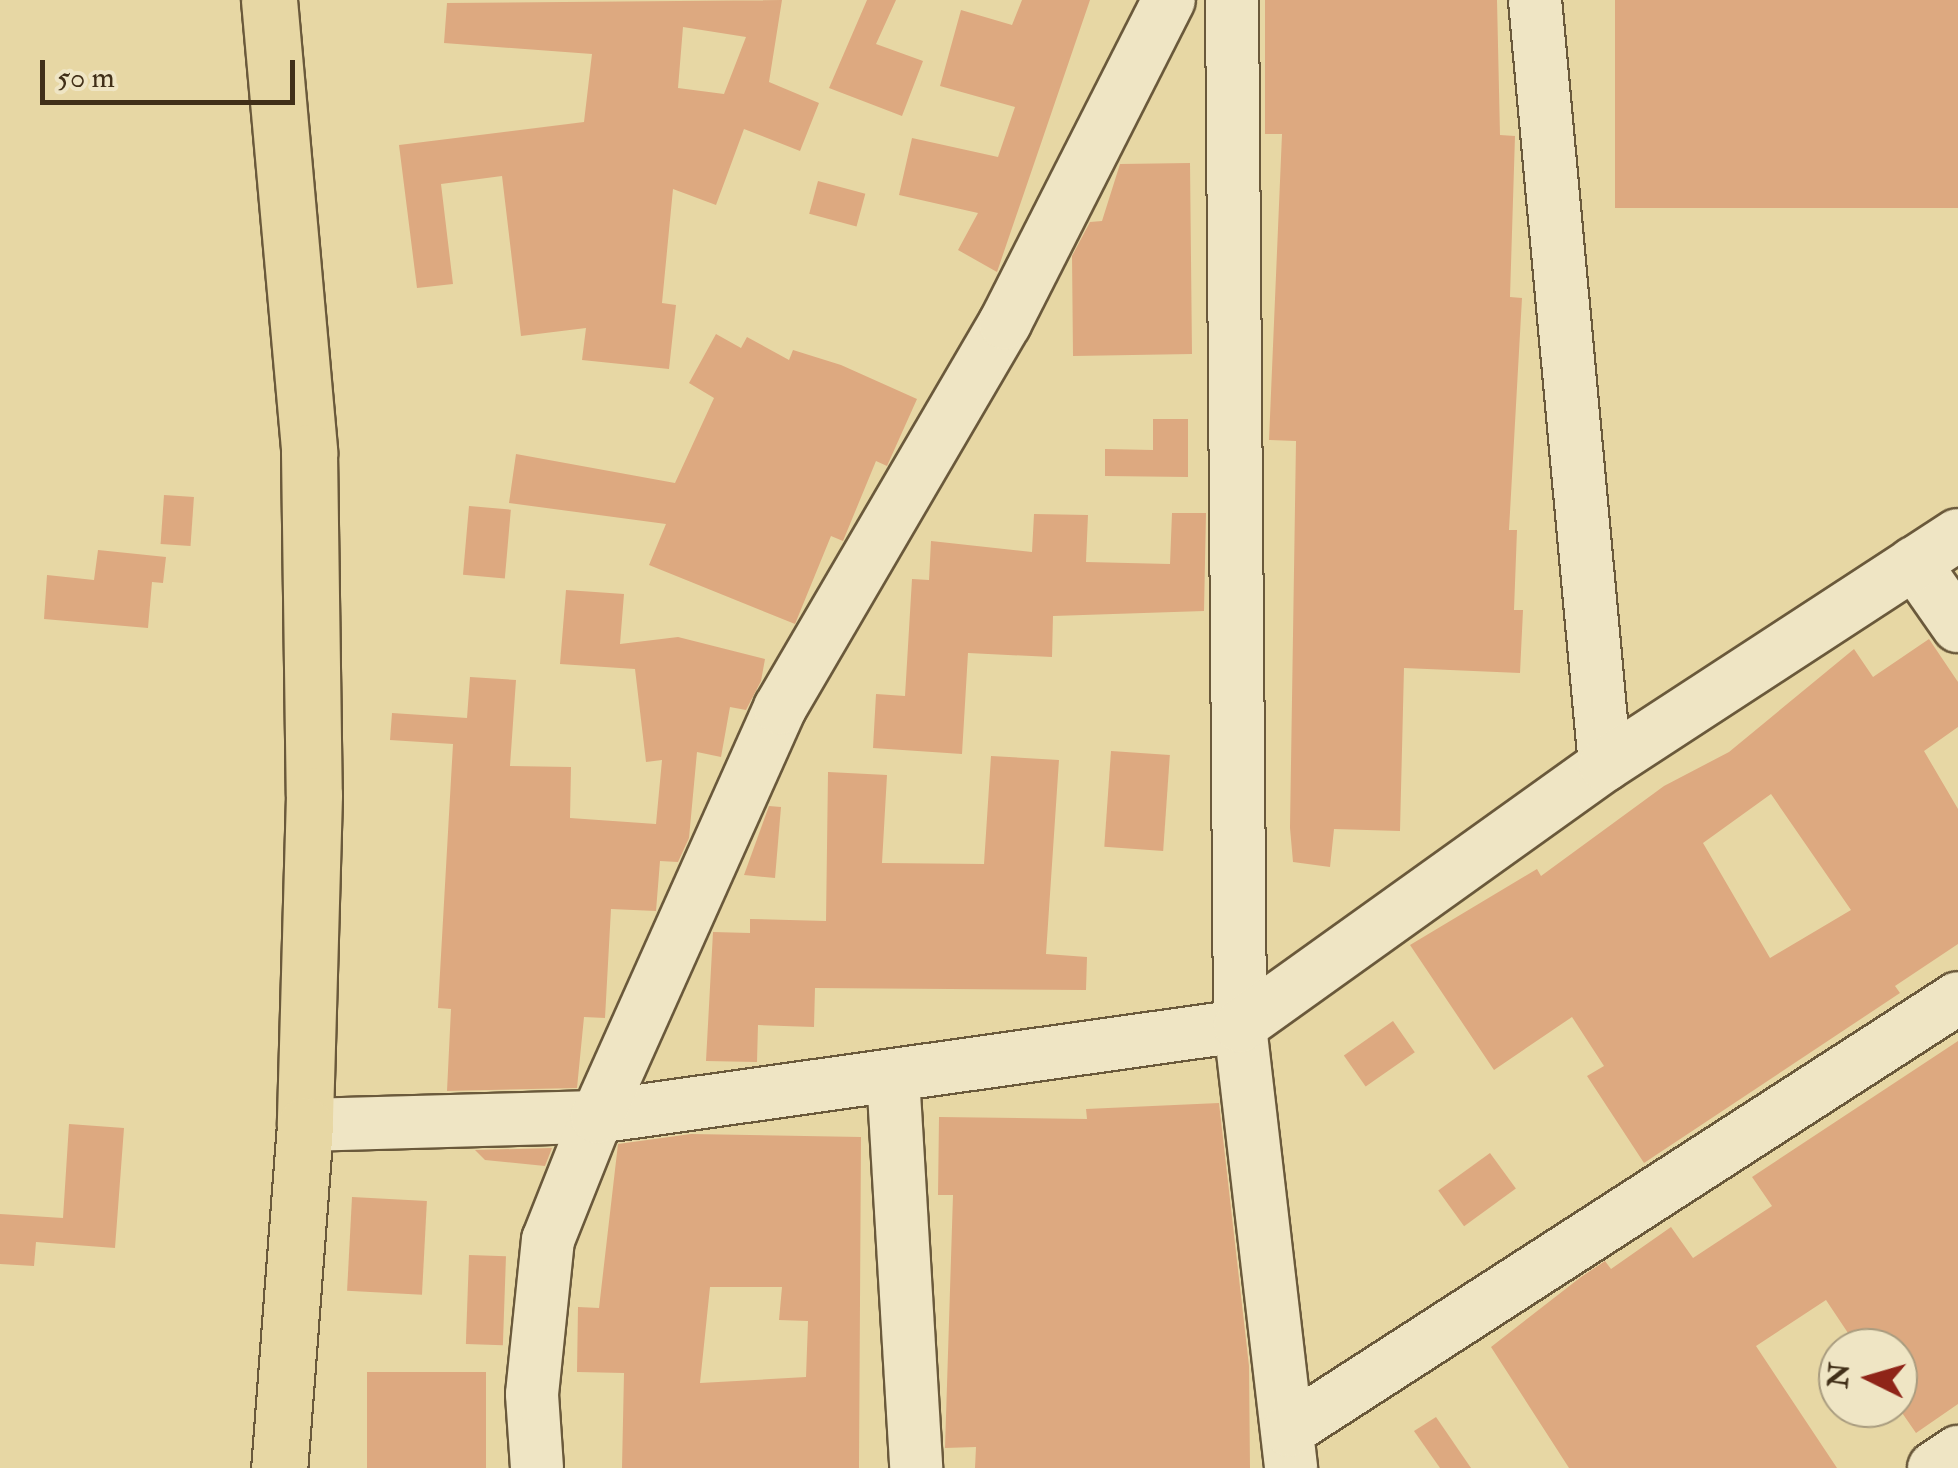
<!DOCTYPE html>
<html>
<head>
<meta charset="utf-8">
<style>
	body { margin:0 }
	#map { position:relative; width:1958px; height:1468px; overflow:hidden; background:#e7d7a4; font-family:"IM FELL Double Pica",serif }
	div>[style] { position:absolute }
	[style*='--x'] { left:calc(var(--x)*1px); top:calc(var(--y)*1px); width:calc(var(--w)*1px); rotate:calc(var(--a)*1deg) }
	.building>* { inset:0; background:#dda980; transform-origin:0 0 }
	.roads { filter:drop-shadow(2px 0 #6a593b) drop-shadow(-2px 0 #6a593b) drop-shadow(0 2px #6a593b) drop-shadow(0 -2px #6a593b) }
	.minor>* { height:52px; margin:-26px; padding:0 26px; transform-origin:26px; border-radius:26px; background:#efe5c4 }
	.highway>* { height:55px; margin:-27.5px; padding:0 27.5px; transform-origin:27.5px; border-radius:27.5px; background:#e7d7a4 }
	span { translate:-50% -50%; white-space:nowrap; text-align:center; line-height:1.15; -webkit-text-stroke:8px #efe5c4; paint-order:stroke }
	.north { position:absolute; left:1818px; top:1328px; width:100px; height:100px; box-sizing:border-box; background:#efe5c4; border:2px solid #a99c7f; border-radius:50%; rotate:275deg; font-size:28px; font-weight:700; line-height:40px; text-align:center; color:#412f18 }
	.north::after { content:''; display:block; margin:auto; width:35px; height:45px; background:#8f2418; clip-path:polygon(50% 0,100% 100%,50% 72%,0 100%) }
	.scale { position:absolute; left:40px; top:60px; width:255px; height:45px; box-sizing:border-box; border:5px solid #412f18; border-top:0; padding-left:12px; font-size:30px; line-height:35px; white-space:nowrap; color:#412f18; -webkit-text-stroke:8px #efe5c4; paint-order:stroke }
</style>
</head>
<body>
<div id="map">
	<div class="building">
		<div style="clip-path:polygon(evenodd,782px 0,769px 82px,819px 103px,800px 151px,744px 129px,716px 205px,673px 189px,662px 303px,676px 305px,669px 369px,582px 360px,586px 328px,521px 336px,502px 176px,441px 184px,453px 284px,417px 288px,399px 145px,584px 122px,592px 54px,444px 43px,447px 3px,782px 0,683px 27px,746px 37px,724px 94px,678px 88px,683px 27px)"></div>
		<div style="clip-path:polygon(867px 0,896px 0,876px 44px,923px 61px,902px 116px,829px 88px)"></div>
		<div style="clip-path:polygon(1022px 0,1090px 0,997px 272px,958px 250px,978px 213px,899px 195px,912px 138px,998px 157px,1015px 107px,940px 86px,961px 10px,1012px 25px)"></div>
		<div style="clip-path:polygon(1265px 0,1497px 0,1500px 135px,1515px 136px,1510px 297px,1522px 298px,1509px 530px,1517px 530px,1514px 610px,1523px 610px,1520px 673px,1404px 668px,1400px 831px,1334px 829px,1330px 867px,1293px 862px,1290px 828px,1296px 441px,1269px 440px,1282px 134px,1265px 134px)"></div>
		<div style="left:1615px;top:0;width:343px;height:208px"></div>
		<div style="clip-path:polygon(1190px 163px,1192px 354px,1073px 356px,1072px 256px,1090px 222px,1102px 221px,1120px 164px)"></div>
		<div style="left:818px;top:181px;width:49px;height:34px;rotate:15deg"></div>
		<div style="clip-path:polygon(716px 334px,741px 348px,747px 337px,789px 360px,793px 350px,841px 365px,917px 399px,887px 466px,876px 461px,843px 541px,831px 536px,795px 624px,649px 565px,666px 524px,509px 503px,516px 454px,675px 483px,714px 398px,689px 383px)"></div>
		<div style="clip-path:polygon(1153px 419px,1188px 419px,1188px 477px,1105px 476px,1105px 449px,1153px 450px)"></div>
		<div style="left:164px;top:495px;width:30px;height:49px;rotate:4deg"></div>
		<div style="left:469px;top:506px;width:42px;height:69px;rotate:5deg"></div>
		<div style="clip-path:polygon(1172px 513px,1206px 513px,1204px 611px,1053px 616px,1052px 657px,968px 653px,962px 754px,873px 748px,876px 694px,905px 696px,912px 579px,929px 580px,931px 541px,1032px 552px,1034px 514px,1088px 515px,1086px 562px,1170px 564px)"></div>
		<div style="clip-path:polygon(98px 550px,166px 557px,163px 583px,152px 582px,148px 628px,44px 619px,47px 575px,94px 580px)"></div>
		<div style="clip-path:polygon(566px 590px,624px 594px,620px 644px,678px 637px,765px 659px,761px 681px,746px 710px,730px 707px,721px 757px,697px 752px,689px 838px,678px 862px,660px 861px,656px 911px,611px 909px,605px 1018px,584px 1017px,577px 1088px,447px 1091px,451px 1009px,438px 1008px,453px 744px,390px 740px,392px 713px,467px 718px,470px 677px,516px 680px,510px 766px,571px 767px,570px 818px,656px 824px,662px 760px,646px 762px,635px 669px,560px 664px)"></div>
		<div style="clip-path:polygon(evenodd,1929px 639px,1958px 682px,1958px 727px,1924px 751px,1958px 809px,1958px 944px,1895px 986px,1900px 993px,1644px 1163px,1587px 1076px,1604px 1066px,1572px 1017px,1494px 1070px,1410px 945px,1537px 869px,1541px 876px,1664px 786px,1729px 752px,1854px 649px,1873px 677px,1929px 639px,1771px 794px,1851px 910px,1770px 958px,1703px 843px,1771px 794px)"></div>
		<div style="left:1111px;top:751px;width:59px;height:96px;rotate:4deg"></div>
		<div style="clip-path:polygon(991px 756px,1059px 760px,1046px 954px,1087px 957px,1086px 990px,815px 988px,814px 1027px,758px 1025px,757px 1062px,706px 1061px,713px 932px,750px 933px,750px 919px,826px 921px,828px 772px,887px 775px,882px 863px,984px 864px)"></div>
		<div style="clip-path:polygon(769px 806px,781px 807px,775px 878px,744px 875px)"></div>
		<div style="left:1393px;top:1021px;width:38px;height:60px;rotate:55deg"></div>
		<div style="clip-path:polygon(1958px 1041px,1958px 1404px,1916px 1433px,1898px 1407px,1898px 1348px,1858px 1348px,1826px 1300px,1756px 1346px,1837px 1468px,1569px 1468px,1491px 1347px,1581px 1277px,1605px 1261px,1611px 1269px,1671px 1227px,1693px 1258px,1772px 1206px,1752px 1177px)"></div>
		<div style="clip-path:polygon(1219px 1103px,1249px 1366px,1250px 1468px,975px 1468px,976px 1447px,945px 1448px,953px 1195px,938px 1195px,939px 1117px,1087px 1119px,1086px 1109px)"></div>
		<div style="clip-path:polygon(69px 1124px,124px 1128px,115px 1248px,36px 1242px,34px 1266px,0 1264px,0 1214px,63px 1218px)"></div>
		<div style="clip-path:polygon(evenodd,691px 1134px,861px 1137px,859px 1468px,622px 1468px,624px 1373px,577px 1372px,578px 1307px,599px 1308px,618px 1144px,691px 1134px,710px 1287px,782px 1287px,779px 1320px,808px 1321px,806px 1377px,700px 1383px,710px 1287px)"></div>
		<div style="clip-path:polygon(552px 1148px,545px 1166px,485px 1160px,475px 1150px)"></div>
		<div style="left:1490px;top:1153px;width:44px;height:64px;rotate:54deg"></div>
		<div style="left:352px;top:1197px;width:75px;height:94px;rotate:3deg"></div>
		<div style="left:469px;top:1255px;width:37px;height:89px;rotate:2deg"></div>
		<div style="left:367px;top:1372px;width:119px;height:96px"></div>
		<div style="clip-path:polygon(1436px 1417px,1471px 1468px,1440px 1468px,1414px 1431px)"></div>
	</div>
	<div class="roads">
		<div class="minor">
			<div style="--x:1232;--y:0;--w:1026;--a:89.55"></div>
			<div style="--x:1240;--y:1026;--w:445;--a:83.4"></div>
			<div style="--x:1535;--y:0;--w:768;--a:84.77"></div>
			<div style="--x:1914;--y:563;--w:77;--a:55.1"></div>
			<div style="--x:893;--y:1076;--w:393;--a:86.6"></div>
			<div style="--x:305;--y:1125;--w:292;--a:-1.6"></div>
			<div style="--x:597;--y:1117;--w:649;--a:-8.06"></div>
			<div style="--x:1240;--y:1026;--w:449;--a:-35.6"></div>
			<div style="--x:1605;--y:765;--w:421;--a:-33.1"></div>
			<div style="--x:1289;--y:1430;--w:796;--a:-32.85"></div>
			<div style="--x:537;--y:1468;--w:74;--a:-93.9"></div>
			<div style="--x:532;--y:1394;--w:155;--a:-84.1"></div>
			<div style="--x:548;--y:1240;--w:132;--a:-68.3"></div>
			<div style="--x:597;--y:1117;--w:448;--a:-65.9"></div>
			<div style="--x:780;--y:708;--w:446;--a:-59.7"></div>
			<div style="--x:1005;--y:323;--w:362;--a:-63.1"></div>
			<div style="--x:1934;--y:1468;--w:29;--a:-34"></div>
		</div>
		<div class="highway">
			<div style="--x:269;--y:0;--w:454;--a:84.9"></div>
			<div style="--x:309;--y:452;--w:343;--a:89.2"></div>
			<div style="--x:314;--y:795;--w:330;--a:91.6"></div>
			<div style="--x:305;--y:1125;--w:344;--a:94.3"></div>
		</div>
	</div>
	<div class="north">N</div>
	<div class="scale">50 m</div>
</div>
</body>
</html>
